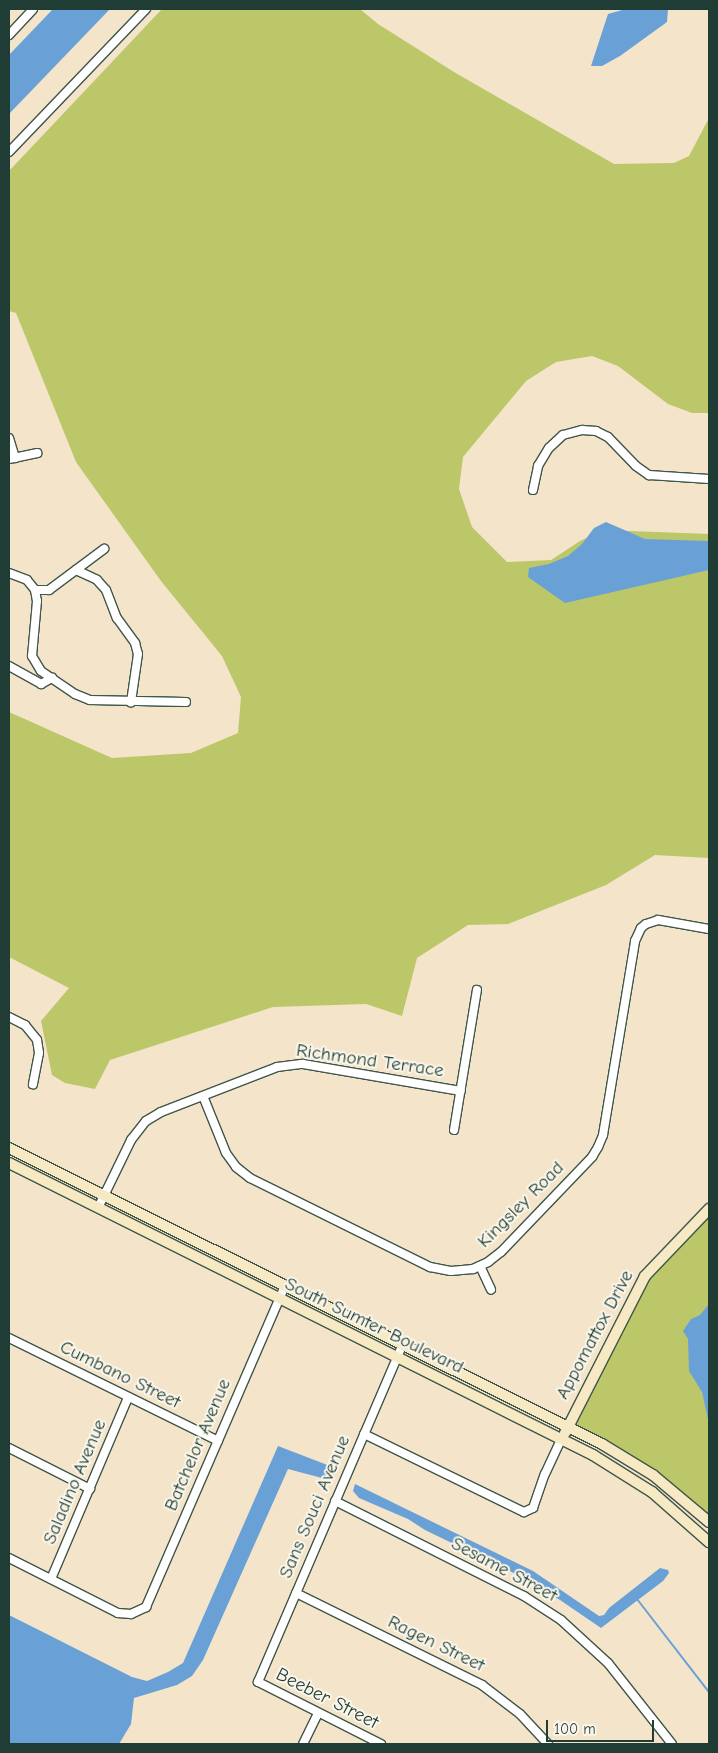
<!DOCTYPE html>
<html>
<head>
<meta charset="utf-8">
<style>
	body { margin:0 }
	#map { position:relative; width:718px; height:1753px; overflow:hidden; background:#f4e4ca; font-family:"Comic Neue",sans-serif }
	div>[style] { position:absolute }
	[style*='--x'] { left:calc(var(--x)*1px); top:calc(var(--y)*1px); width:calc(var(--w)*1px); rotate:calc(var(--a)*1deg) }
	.green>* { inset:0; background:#bbc769 }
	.water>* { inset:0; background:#69a1d7 }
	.stream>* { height:2px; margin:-1px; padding:0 1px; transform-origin:1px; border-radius:1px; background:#69a1d7 }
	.roads { filter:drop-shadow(1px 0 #3f564a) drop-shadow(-1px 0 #3f564a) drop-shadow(0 1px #3f564a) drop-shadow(0 -1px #3f564a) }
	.street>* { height:8px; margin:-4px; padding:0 4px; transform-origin:4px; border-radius:4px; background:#fff }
	.secondary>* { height:10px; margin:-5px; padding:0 5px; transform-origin:5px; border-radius:5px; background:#f6e9c3 }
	span { translate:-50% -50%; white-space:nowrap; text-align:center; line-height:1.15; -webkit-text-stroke:4px #fbf7ec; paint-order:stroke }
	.street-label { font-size:19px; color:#1f3d34 }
	.frame { position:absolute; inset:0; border:10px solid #1f3d34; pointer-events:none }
	.scale { position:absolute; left:546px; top:1720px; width:108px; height:22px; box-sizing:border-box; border:2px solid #1f3d34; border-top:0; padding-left:6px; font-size:15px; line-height:18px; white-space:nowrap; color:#1f3d34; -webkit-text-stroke:4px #fbf7ec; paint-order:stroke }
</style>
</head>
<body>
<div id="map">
	<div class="green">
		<div style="clip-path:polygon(162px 9px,360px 9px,378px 24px,454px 72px,614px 164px,674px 163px,689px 156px,709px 118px,709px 413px,692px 413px,668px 404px,618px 366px,592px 356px,556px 362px,526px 381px,463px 457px,459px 489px,472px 527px,507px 562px,551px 560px,580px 541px,603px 530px,709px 534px,709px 858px,655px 855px,606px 885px,508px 924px,468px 925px,417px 958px,402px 1016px,366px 1004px,273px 1007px,110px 1060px,95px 1089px,65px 1083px,52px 1075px,41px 1021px,69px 988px,9px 957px,9px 712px,112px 758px,191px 753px,238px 733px,241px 697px,222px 656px,161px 581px,76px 462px,16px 313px,9px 311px,9px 171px)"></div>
		<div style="clip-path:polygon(709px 1215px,709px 1307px,701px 1388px,709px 1417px,709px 1517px,656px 1472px,573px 1425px,648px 1278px)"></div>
	</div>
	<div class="water">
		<div style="clip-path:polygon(53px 9px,110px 9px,9px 114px,9px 55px)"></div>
		<div style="clip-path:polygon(626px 9px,668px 9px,667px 22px,620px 56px,602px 66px,591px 66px,608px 14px)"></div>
		<div style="clip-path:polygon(606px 522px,645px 539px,709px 541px,709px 570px,565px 603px,528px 577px,529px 568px,549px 564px,568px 556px,582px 544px,594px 528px)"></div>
		<div style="clip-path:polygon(709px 1304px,709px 1424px,702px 1392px,689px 1371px,688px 1339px,683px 1331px,691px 1319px,700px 1315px)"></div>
		<div style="clip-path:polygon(278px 1446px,330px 1466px,334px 1477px,322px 1478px,288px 1469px,203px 1660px,192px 1676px,177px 1685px,134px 1698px,131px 1724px,119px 1744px,9px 1744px,9px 1615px,132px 1677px,147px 1681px,168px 1672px,183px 1663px)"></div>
		<div style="clip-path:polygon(355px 1484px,533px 1571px,599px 1616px,604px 1615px,609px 1608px,660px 1568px,668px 1570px,669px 1573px,663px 1581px,601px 1628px,560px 1600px,518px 1575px,425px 1530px,408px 1519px,359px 1498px,353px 1491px)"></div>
	</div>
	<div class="stream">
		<div style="--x:637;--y:1599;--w:118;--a:52.3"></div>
	</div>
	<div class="roads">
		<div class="street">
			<div style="--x:9;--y:35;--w:35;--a:-47"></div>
			<div style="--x:9;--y:152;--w:198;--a:-46.2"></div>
			<div style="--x:9;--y:438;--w:21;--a:73"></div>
			<div style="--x:9;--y:459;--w:29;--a:-12"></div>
			<div style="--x:533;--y:490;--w:25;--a:-78"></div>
			<div style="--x:538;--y:466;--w:21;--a:-59"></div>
			<div style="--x:549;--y:448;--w:19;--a:-43"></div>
			<div style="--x:563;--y:435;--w:20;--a:-15"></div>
			<div style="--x:582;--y:430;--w:14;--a:4"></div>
			<div style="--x:596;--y:431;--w:13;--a:27"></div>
			<div style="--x:608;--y:437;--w:40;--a:46"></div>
			<div style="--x:636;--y:466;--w:16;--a:35"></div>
			<div style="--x:649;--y:475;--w:60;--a:3.8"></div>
			<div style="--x:76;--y:570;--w:23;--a:25"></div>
			<div style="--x:97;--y:580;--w:13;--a:48"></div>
			<div style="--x:106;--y:590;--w:30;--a:69"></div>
			<div style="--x:117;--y:618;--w:31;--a:54"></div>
			<div style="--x:135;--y:643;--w:11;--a:75"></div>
			<div style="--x:138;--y:654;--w:49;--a:98.3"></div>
			<div style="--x:9;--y:573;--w:19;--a:21"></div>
			<div style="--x:27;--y:580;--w:13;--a:51"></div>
			<div style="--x:35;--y:590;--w:11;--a:80"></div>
			<div style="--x:37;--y:601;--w:55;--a:95.2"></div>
			<div style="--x:32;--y:656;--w:17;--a:59"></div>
			<div style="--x:41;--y:671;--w:41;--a:34.1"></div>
			<div style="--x:75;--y:694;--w:16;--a:22"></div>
			<div style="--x:90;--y:700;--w:96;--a:1.2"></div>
			<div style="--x:35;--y:590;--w:14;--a:0"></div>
			<div style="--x:49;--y:590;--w:69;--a:-36.7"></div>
			<div style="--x:9;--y:666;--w:37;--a:29"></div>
			<div style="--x:41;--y:684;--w:13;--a:-29"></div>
			<div style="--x:9;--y:1017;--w:18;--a:27"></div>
			<div style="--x:25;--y:1025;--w:19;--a:51"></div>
			<div style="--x:37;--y:1040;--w:13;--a:81"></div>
			<div style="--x:39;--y:1053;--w:32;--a:101"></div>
			<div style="--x:203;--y:1096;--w:61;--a:68"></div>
			<div style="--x:226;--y:1153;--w:17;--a:54"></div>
			<div style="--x:236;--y:1167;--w:18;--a:38"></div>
			<div style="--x:250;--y:1178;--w:201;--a:26.3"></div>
			<div style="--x:430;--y:1267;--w:21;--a:11"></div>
			<div style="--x:451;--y:1271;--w:22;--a:-5"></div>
			<div style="--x:473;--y:1269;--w:17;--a:-25"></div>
			<div style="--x:488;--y:1262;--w:16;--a:-38"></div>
			<div style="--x:501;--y:1252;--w:132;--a:-46.2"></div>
			<div style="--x:592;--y:1157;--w:12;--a:-59"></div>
			<div style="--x:598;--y:1147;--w:13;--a:-67"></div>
			<div style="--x:603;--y:1135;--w:197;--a:-80.6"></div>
			<div style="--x:635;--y:941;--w:14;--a:-65"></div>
			<div style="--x:641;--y:928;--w:6;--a:-39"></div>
			<div style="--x:646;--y:924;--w:13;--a:-18"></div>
			<div style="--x:658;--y:920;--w:52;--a:10"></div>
			<div style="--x:454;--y:1130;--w:142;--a:-80.7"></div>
			<div style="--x:98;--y:1208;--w:76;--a:-64.1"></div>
			<div style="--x:131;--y:1140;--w:24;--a:-52"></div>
			<div style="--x:146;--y:1121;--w:17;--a:-31"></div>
			<div style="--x:161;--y:1112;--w:124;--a:-21.2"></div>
			<div style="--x:277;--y:1067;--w:26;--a:-7"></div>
			<div style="--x:303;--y:1064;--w:160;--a:9.7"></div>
			<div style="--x:480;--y:1266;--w:26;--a:65"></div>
			<div style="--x:9;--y:1338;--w:233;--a:26.2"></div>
			<div style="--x:364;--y:1434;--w:178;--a:26"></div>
			<div style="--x:524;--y:1512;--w:10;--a:-24"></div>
			<div style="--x:533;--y:1508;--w:36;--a:-71"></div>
			<div style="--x:545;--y:1474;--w:38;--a:-65"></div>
			<div style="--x:9;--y:1448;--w:91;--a:26.8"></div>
			<div style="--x:335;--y:1501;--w:212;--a:26.7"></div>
			<div style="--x:524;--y:1596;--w:44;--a:33"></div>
			<div style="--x:561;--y:1620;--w:64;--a:42.5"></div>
			<div style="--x:608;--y:1663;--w:103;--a:51.7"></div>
			<div style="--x:9;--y:1558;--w:122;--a:26.8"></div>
			<div style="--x:118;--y:1613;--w:13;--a:4"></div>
			<div style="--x:131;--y:1614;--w:17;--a:-25"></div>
			<div style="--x:146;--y:1607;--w:350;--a:-66.6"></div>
			<div style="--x:51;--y:1579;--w:197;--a:-67"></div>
			<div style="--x:296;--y:1593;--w:208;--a:26.3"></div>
			<div style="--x:482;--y:1685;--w:48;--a:37.3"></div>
			<div style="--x:520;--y:1714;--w:41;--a:47"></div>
			<div style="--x:303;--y:1744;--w:34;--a:-64"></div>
			<div style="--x:381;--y:1744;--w:138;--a:-153.2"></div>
			<div style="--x:258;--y:1682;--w:368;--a:-66.8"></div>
		</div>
		<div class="secondary">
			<div style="--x:9;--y:1148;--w:663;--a:26.53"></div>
			<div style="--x:602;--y:1444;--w:60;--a:31.3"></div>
			<div style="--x:653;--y:1475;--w:73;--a:40"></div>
			<div style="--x:9;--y:1163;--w:653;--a:26.57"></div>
			<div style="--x:593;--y:1455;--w:70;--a:32.1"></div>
			<div style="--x:652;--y:1492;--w:76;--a:41.3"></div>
			<div style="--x:565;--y:1433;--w:176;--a:-63"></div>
			<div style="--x:645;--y:1276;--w:93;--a:-46.3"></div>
		</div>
	</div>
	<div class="street-label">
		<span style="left:370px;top:1061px;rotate:8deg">Richmond Terrace</span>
		<span style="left:521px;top:1205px;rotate:-45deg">Kingsley Road</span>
		<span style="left:374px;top:1326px;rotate:26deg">South Sumter Boulevard</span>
		<span style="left:595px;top:1335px;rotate:-62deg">Appomattox Drive</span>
		<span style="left:120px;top:1375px;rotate:26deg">Cumbano Street</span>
		<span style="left:198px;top:1445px;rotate:-67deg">Batchelor Avenue</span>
		<span style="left:75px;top:1482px;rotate:-67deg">Saladino Avenue</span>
		<span style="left:315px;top:1507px;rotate:-67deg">Sans Souci Avenue</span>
		<span style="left:504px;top:1570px;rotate:28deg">Sesame Street</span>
		<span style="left:436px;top:1644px;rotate:26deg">Ragen Street</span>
		<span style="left:327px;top:1699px;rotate:27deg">Beeber Street</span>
	</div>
	<div class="frame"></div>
	<div class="scale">100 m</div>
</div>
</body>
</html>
